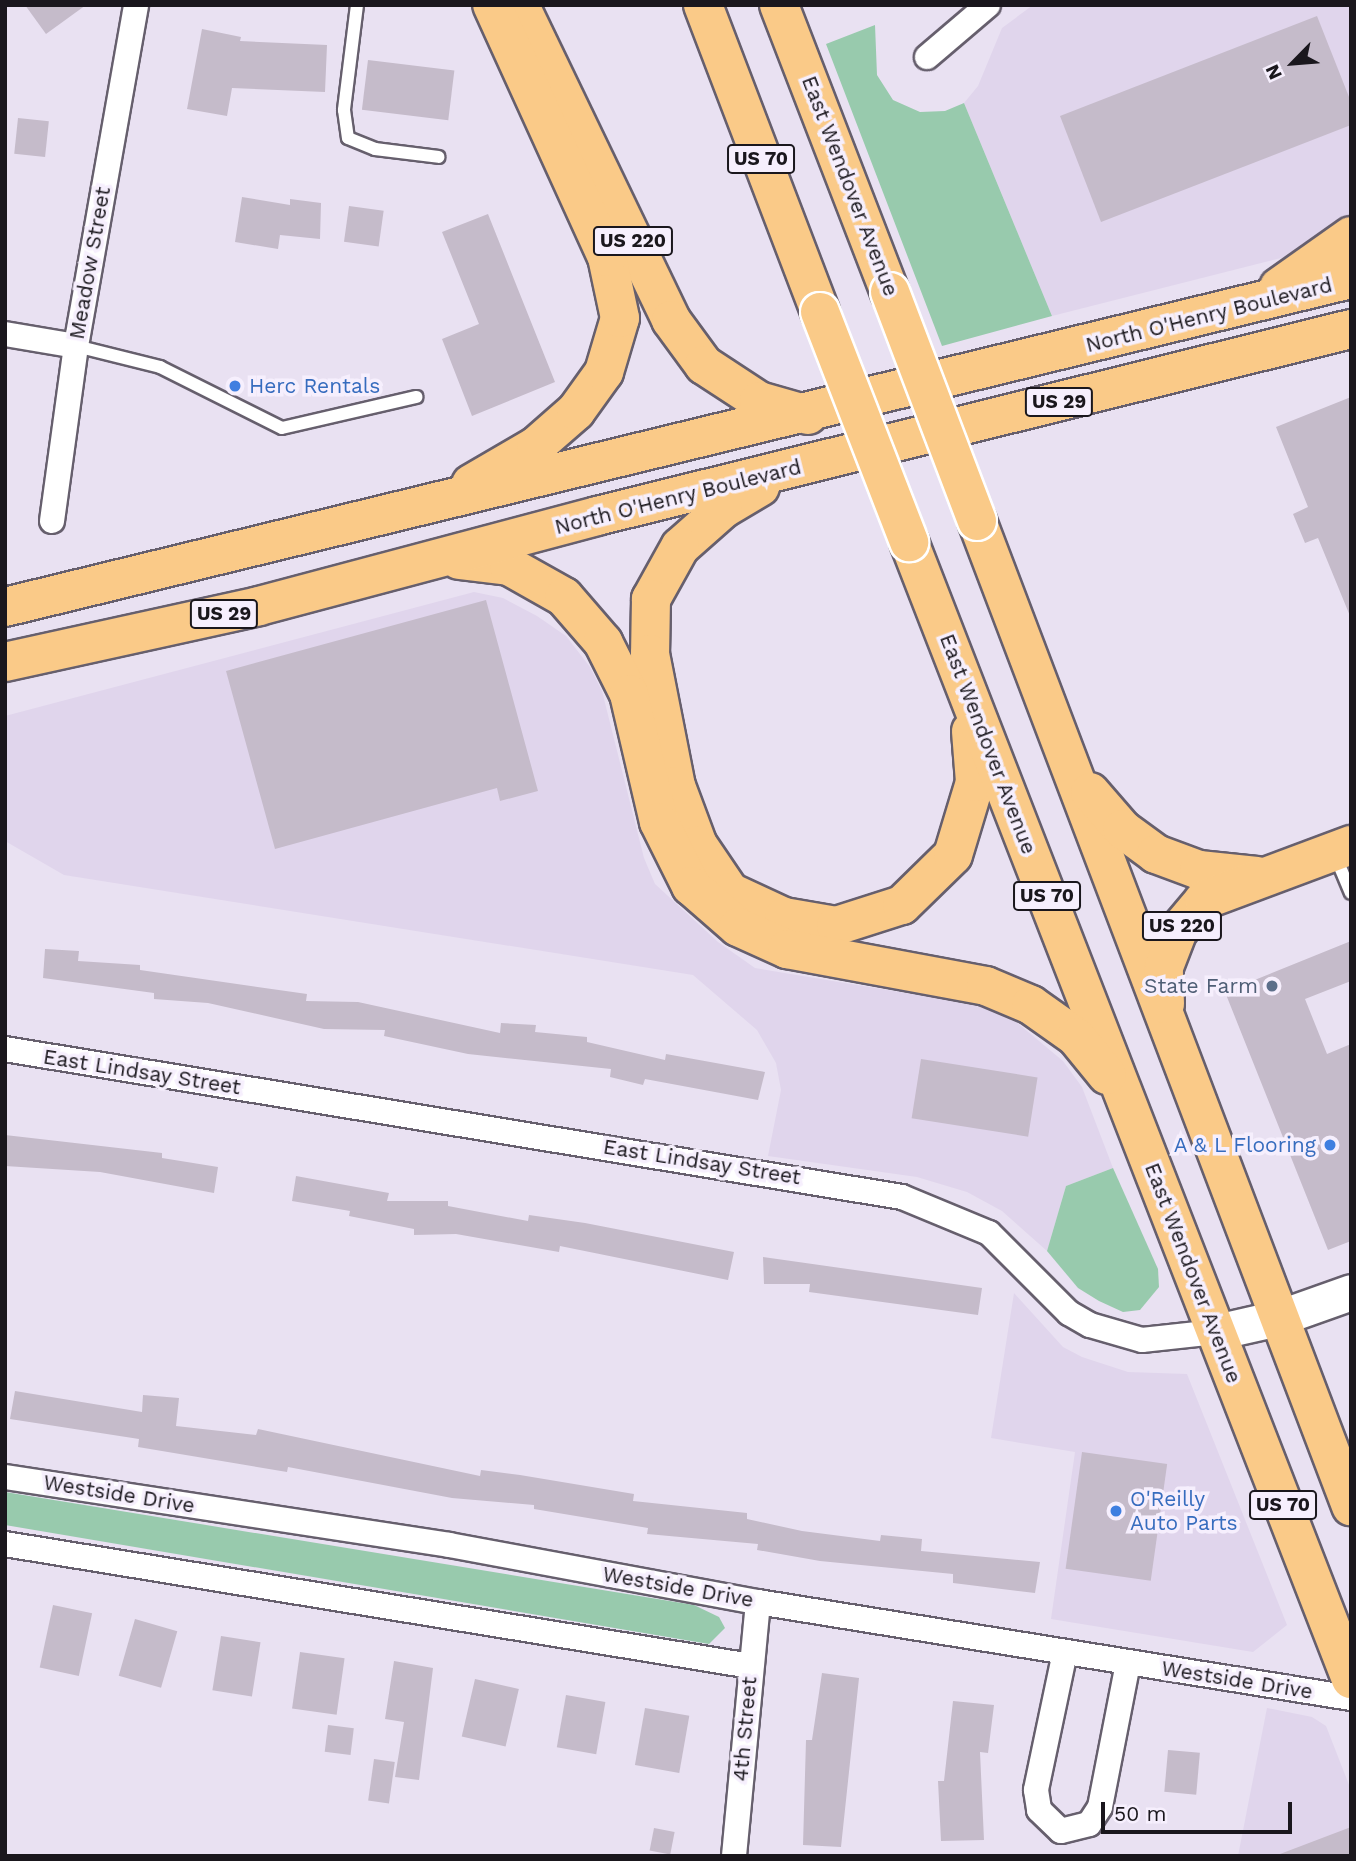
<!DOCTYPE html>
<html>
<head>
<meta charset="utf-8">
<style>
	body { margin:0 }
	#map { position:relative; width:1356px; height:1861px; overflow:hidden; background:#e9e1f2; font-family:"Work Sans",sans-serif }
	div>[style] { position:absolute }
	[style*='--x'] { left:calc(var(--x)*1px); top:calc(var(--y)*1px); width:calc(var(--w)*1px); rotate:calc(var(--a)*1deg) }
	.built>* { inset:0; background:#e0d5ec }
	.green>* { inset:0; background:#98caad }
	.building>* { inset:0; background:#c5bbca; transform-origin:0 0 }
	.roads { filter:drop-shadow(2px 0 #665f6d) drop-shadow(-2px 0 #665f6d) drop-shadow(0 2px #665f6d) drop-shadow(0 -2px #665f6d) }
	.lane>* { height:12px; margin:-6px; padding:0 6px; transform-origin:6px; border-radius:6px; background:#fff }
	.street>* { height:24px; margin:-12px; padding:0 12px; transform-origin:12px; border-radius:12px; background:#fff }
	.secondary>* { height:35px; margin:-17.5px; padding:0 17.5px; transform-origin:17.5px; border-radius:17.5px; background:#fff }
	.highway>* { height:38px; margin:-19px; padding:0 19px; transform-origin:19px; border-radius:19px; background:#faca88 }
	.bridges { filter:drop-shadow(2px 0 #fff) drop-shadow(-2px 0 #fff) drop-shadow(0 2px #fff) drop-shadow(0 -2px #fff) }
	.highway-bridge>* { height:38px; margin:-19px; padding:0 19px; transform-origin:19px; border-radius:19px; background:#faca88 }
	.dots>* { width:19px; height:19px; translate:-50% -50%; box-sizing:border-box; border:4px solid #f6effd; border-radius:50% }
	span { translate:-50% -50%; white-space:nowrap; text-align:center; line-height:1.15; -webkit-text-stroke:7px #f6effd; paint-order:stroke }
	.shield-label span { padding:2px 5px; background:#f6effd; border:2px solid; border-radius:5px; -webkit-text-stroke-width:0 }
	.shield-label { font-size:19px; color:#1a171d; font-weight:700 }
	.street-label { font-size:21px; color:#1a171d }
	.shop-label { font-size:21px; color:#366cbe }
	.left { translate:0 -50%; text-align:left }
	.right { translate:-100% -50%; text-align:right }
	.service-label { font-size:21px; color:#4e5e75 }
	.frame { position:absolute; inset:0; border:7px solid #1a171d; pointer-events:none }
	.north { position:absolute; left:1258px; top:28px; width:70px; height:70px; -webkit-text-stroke:5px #f6effd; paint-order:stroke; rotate:245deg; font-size:19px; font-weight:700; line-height:28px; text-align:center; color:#1a171d }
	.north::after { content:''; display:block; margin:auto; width:24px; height:32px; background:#1a171d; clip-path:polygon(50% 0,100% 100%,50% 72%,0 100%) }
	.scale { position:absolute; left:1101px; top:1802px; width:191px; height:32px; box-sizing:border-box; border:4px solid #1a171d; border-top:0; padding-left:9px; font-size:21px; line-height:24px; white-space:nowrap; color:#1a171d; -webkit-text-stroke:5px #f6effd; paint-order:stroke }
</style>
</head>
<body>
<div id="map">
	<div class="built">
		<div style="clip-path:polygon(1033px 5px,1351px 5px,1351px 216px,1327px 240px,1285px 257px,1052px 316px,964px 103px,978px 86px,1002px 28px)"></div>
		<div style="clip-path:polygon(474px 592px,503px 598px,537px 616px,566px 636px,590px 667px,602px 691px,644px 858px,655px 884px,718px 942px,755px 968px,978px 1005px,1008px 1015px,1063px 1061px,1082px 1087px,1113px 1168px,1066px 1186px,1047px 1251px,1002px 1211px,967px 1192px,917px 1177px,768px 1156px,781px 1090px,776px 1063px,757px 1030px,693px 975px,64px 875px,5px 841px,5px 716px)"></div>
		<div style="clip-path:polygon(1014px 1293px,1063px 1347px,1082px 1357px,1128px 1372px,1187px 1374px,1287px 1625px,1253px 1652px,1051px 1619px,1075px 1452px,991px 1438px)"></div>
		<div style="clip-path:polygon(1267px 1708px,1312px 1717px,1326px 1726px,1351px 1790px,1351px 1856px,1238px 1856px)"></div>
	</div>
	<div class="green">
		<div style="clip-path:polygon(875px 25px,877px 75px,893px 100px,920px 112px,945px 111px,964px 103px,1052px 316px,942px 346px,826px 44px)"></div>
		<div style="clip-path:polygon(1113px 1168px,1158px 1269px,1159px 1287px,1140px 1310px,1123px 1312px,1099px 1301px,1078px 1288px,1047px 1251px,1066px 1186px)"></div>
		<div style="clip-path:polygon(5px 1492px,694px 1605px,719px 1617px,725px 1628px,709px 1644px,5px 1525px)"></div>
	</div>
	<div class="building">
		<div style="clip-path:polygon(25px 5px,86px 5px,46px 34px)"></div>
		<div style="clip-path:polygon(1317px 16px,1351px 102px,1351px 125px,1101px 222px,1060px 116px)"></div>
		<div style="clip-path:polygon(202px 29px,241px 37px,240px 41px,327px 45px,325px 92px,232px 88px,227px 116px,187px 109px)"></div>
		<div style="left:368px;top:60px;width:87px;height:50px;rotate:7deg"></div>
		<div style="left:18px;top:118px;width:31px;height:36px;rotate:6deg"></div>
		<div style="clip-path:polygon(242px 197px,290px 205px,290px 199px,321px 203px,320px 239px,280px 235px,278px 249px,235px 242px)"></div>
		<div style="left:349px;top:206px;width:35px;height:36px;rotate:8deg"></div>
		<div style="clip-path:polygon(488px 214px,555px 382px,472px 416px,442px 339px,479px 324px,442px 232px)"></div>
		<div style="clip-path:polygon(1351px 397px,1351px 616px,1350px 616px,1318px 538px,1305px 543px,1293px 514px,1308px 507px,1276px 427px)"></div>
		<div style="clip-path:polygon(486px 600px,538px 791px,500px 801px,497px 788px,275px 849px,226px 671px)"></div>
		<div style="clip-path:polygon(1351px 941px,1351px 981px,1305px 999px,1327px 1054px,1351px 1044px,1351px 1241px,1328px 1250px,1225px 992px)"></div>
		<div style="clip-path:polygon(45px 949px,79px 951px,78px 961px,140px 965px,140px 970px,307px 994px,306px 1001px,358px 1002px,500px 1033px,501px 1023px,536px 1025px,535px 1032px,587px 1037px,587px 1042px,665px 1060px,666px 1054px,765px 1072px,758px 1100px,645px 1079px,643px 1085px,610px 1077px,611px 1069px,468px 1054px,384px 1036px,385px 1030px,324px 1029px,208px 1003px,154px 999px,154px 993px,43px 978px)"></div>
		<div style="left:921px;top:1059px;width:118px;height:60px;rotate:9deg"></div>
		<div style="clip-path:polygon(5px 1135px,162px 1153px,162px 1158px,218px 1167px,214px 1193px,100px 1172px,5px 1166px)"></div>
		<div style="clip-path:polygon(296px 1176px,389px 1193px,387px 1201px,448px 1201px,448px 1206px,528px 1221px,529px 1215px,585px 1223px,734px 1252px,728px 1280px,560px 1246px,559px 1252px,456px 1234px,414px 1235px,414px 1229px,349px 1216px,350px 1211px,292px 1201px)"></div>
		<div style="clip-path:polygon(763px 1257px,982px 1288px,978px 1315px,809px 1292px,810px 1284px,764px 1284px)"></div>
		<div style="clip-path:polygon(15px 1391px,142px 1412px,143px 1395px,179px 1398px,176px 1426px,256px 1435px,258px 1429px,480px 1476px,481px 1470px,520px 1475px,634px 1494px,633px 1501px,747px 1513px,747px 1519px,802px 1531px,880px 1541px,881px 1535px,922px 1539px,921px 1551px,1040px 1562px,1035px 1593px,953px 1583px,953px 1574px,820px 1561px,757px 1550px,758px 1544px,647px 1534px,648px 1528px,534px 1509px,534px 1505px,452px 1498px,288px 1467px,287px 1472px,138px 1447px,139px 1439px,10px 1419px)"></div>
		<div style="left:1082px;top:1452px;width:86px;height:118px;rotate:8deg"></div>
		<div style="left:53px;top:1605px;width:40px;height:64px;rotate:12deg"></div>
		<div style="left:135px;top:1619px;width:44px;height:59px;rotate:16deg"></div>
		<div style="left:221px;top:1636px;width:40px;height:55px;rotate:9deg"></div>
		<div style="left:300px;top:1652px;width:45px;height:57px;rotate:8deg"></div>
		<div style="clip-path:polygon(394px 1661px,433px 1668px,419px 1780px,395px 1777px,404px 1722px,385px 1719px)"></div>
		<div style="clip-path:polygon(822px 1673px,859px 1678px,841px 1847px,803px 1845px,806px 1740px,812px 1740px)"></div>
		<div style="left:475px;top:1679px;width:45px;height:59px;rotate:13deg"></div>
		<div style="left:566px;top:1695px;width:40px;height:53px;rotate:10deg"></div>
		<div style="clip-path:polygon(953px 1701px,994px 1705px,988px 1753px,980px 1752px,984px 1840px,941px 1841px,938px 1781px,944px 1781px)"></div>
		<div style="left:645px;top:1708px;width:45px;height:58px;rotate:10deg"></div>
		<div style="left:328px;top:1725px;width:26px;height:27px;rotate:7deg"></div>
		<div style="left:1168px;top:1750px;width:32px;height:42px;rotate:5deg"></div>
		<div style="left:374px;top:1759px;width:21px;height:42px;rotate:8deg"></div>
		<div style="clip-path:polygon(1351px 1827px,1351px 1856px,1280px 1856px,1280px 1854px)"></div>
		<div style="left:654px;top:1828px;width:21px;height:23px;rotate:11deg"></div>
	</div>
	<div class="roads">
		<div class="lane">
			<div style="--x:357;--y:5;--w:106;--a:97.1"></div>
			<div style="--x:344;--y:110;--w:28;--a:82"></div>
			<div style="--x:348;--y:138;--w:29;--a:22"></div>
			<div style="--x:375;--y:149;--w:64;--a:7.1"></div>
			<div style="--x:76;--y:346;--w:87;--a:14"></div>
			<div style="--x:160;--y:367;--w:136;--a:26.6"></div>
			<div style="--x:282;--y:428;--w:138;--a:-13"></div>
			<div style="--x:1335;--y:855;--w:41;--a:67.2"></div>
		</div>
		<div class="street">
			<div style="--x:927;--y:57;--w:80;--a:-40.4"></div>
			<div style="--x:5;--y:334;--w:72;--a:9.6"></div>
			<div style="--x:52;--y:521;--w:177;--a:-82.2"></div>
			<div style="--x:76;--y:346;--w:346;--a:-80"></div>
			<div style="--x:5;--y:1049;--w:909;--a:9.37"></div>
			<div style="--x:902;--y:1197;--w:94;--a:22.5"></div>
			<div style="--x:989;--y:1233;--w:113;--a:45"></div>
			<div style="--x:1069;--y:1313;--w:24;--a:30"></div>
			<div style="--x:1090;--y:1325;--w:54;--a:16.1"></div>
			<div style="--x:1142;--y:1340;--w:74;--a:-6.2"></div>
			<div style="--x:5;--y:1477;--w:449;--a:8.7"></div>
			<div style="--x:449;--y:1545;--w:314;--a:10.5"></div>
			<div style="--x:758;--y:1602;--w:601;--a:9.2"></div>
			<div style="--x:5;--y:1544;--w:756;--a:9.29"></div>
			<div style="--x:1065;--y:1652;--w:141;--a:101.9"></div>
			<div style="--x:1036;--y:1790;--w:20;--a:81"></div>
			<div style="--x:1039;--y:1810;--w:30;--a:44"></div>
			<div style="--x:1061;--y:1831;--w:29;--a:-14"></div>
			<div style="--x:1089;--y:1824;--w:20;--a:-57"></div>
			<div style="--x:1100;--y:1807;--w:147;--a:-79"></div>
			<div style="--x:734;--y:1856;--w:255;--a:-84.6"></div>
		</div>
		<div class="secondary">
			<div style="--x:1216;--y:1332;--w:64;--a:-12.7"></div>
			<div style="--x:1278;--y:1318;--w:77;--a:-19.6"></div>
		</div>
		<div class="highway">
			<div style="--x:703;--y:5;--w:329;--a:69.1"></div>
			<div style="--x:779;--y:5;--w:308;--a:68.9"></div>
			<div style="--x:523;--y:12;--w:342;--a:64.3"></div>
			<div style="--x:671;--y:320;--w:56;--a:53.7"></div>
			<div style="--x:704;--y:365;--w:66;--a:33.2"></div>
			<div style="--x:759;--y:401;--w:51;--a:15.9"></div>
			<div style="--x:1279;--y:287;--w:88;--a:-35.3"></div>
			<div style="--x:471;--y:484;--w:75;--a:-30.3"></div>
			<div style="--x:536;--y:446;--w:53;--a:-41.2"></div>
			<div style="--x:576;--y:411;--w:48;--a:-54.3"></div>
			<div style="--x:604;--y:372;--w:56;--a:-73.5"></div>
			<div style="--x:620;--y:318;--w:62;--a:-102"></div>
			<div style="--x:607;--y:257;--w:277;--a:-114.5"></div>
			<div style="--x:760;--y:487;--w:43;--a:149.3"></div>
			<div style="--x:723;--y:509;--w:57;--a:138.5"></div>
			<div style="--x:680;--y:547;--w:60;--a:119.1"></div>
			<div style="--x:651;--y:599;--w:55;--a:91"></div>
			<div style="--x:650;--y:654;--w:135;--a:78.9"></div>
			<div style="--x:676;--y:786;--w:63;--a:69.6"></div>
			<div style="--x:698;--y:845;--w:57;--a:55.8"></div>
			<div style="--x:730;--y:892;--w:60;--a:24.8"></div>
			<div style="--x:784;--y:917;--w:53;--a:9.8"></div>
			<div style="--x:836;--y:926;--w:69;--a:-17.7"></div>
			<div style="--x:902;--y:905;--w:71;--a:-44.4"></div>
			<div style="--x:953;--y:855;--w:76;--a:-73.2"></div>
			<div style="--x:975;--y:782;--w:51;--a:-94.5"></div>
			<div style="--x:977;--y:521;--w:1054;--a:69.21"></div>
			<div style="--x:909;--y:542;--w:1220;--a:68.76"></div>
			<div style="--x:459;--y:560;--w:50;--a:6.8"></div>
			<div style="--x:509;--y:566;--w:63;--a:29.4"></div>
			<div style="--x:564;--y:597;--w:60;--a:49.1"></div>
			<div style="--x:603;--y:642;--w:58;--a:63.4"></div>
			<div style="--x:629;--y:694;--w:131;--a:76.8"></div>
			<div style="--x:659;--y:822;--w:72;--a:63.4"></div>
			<div style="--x:691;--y:886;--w:62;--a:41.1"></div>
			<div style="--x:738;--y:927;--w:54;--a:24.2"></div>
			<div style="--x:787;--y:949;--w:202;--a:10.5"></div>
			<div style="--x:986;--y:986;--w:49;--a:22.9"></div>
			<div style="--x:1031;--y:1005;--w:55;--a:35.4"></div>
			<div style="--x:1076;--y:1037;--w:49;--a:50.8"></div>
			<div style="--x:5;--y:607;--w:1385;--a:-13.7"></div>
			<div style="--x:5;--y:662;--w:260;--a:-12.4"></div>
			<div style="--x:259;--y:606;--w:350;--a:-14.9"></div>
			<div style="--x:597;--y:516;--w:777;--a:-13.93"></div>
			<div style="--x:1090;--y:792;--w:49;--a:49.1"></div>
			<div style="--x:1122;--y:829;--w:42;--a:36.3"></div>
			<div style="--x:1156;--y:854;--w:46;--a:20.4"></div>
			<div style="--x:1199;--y:870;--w:58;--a:5.9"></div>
			<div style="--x:1165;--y:1004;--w:37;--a:-92"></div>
			<div style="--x:1164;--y:967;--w:39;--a:-69"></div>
			<div style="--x:1178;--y:931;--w:40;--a:-50"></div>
			<div style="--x:1204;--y:900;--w:157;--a:-20.5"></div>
		</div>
	</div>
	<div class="bridges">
		<div class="highway-bridge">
			<div style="--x:890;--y:292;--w:245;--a:69.2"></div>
			<div style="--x:820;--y:312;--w:247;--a:68.8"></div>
		</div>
	</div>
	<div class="dots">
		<div style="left:235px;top:386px;background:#3f7fe0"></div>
		<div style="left:1272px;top:986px;background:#5c6f8a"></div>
		<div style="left:1330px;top:1145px;background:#3f7fe0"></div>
		<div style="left:1116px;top:1511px;background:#3f7fe0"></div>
	</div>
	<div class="shield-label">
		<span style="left:761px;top:159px">US 70</span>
		<span style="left:633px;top:241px">US 220</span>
		<span style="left:1059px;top:402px">US 29</span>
		<span style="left:224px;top:614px">US 29</span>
		<span style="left:1047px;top:896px">US 70</span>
		<span style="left:1182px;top:926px">US 220</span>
		<span style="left:1283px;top:1505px">US 70</span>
	</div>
	<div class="street-label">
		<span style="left:850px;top:186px;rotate:69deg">East Wendover Avenue</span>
		<span style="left:90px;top:263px;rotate:-80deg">Meadow Street</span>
		<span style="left:1209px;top:315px;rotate:-14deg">North O'Henry Boulevard</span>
		<span style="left:678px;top:497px;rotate:-14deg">North O'Henry Boulevard</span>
		<span style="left:988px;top:744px;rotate:69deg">East Wendover Avenue</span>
		<span style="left:142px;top:1072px;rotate:9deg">East Lindsay Street</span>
		<span style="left:702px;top:1162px;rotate:9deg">East Lindsay Street</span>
		<span style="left:1193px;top:1273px;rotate:69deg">East Wendover Avenue</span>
		<span style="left:119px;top:1494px;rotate:9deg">Westside Drive</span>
		<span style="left:678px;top:1587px;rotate:10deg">Westside Drive</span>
		<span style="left:1237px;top:1680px;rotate:9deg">Westside Drive</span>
		<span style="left:745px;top:1729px;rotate:-85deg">4th Street</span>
	</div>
	<div class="shop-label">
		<span class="left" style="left:249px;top:386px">Herc Rentals</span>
		<span class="right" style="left:1316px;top:1145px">A &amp; L Flooring</span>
		<span class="left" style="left:1130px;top:1511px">O'Reilly<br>Auto Parts</span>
	</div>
	<div class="service-label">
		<span class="right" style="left:1258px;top:986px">State Farm</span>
	</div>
	<div class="frame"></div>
	<div class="north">N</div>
	<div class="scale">50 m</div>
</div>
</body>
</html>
